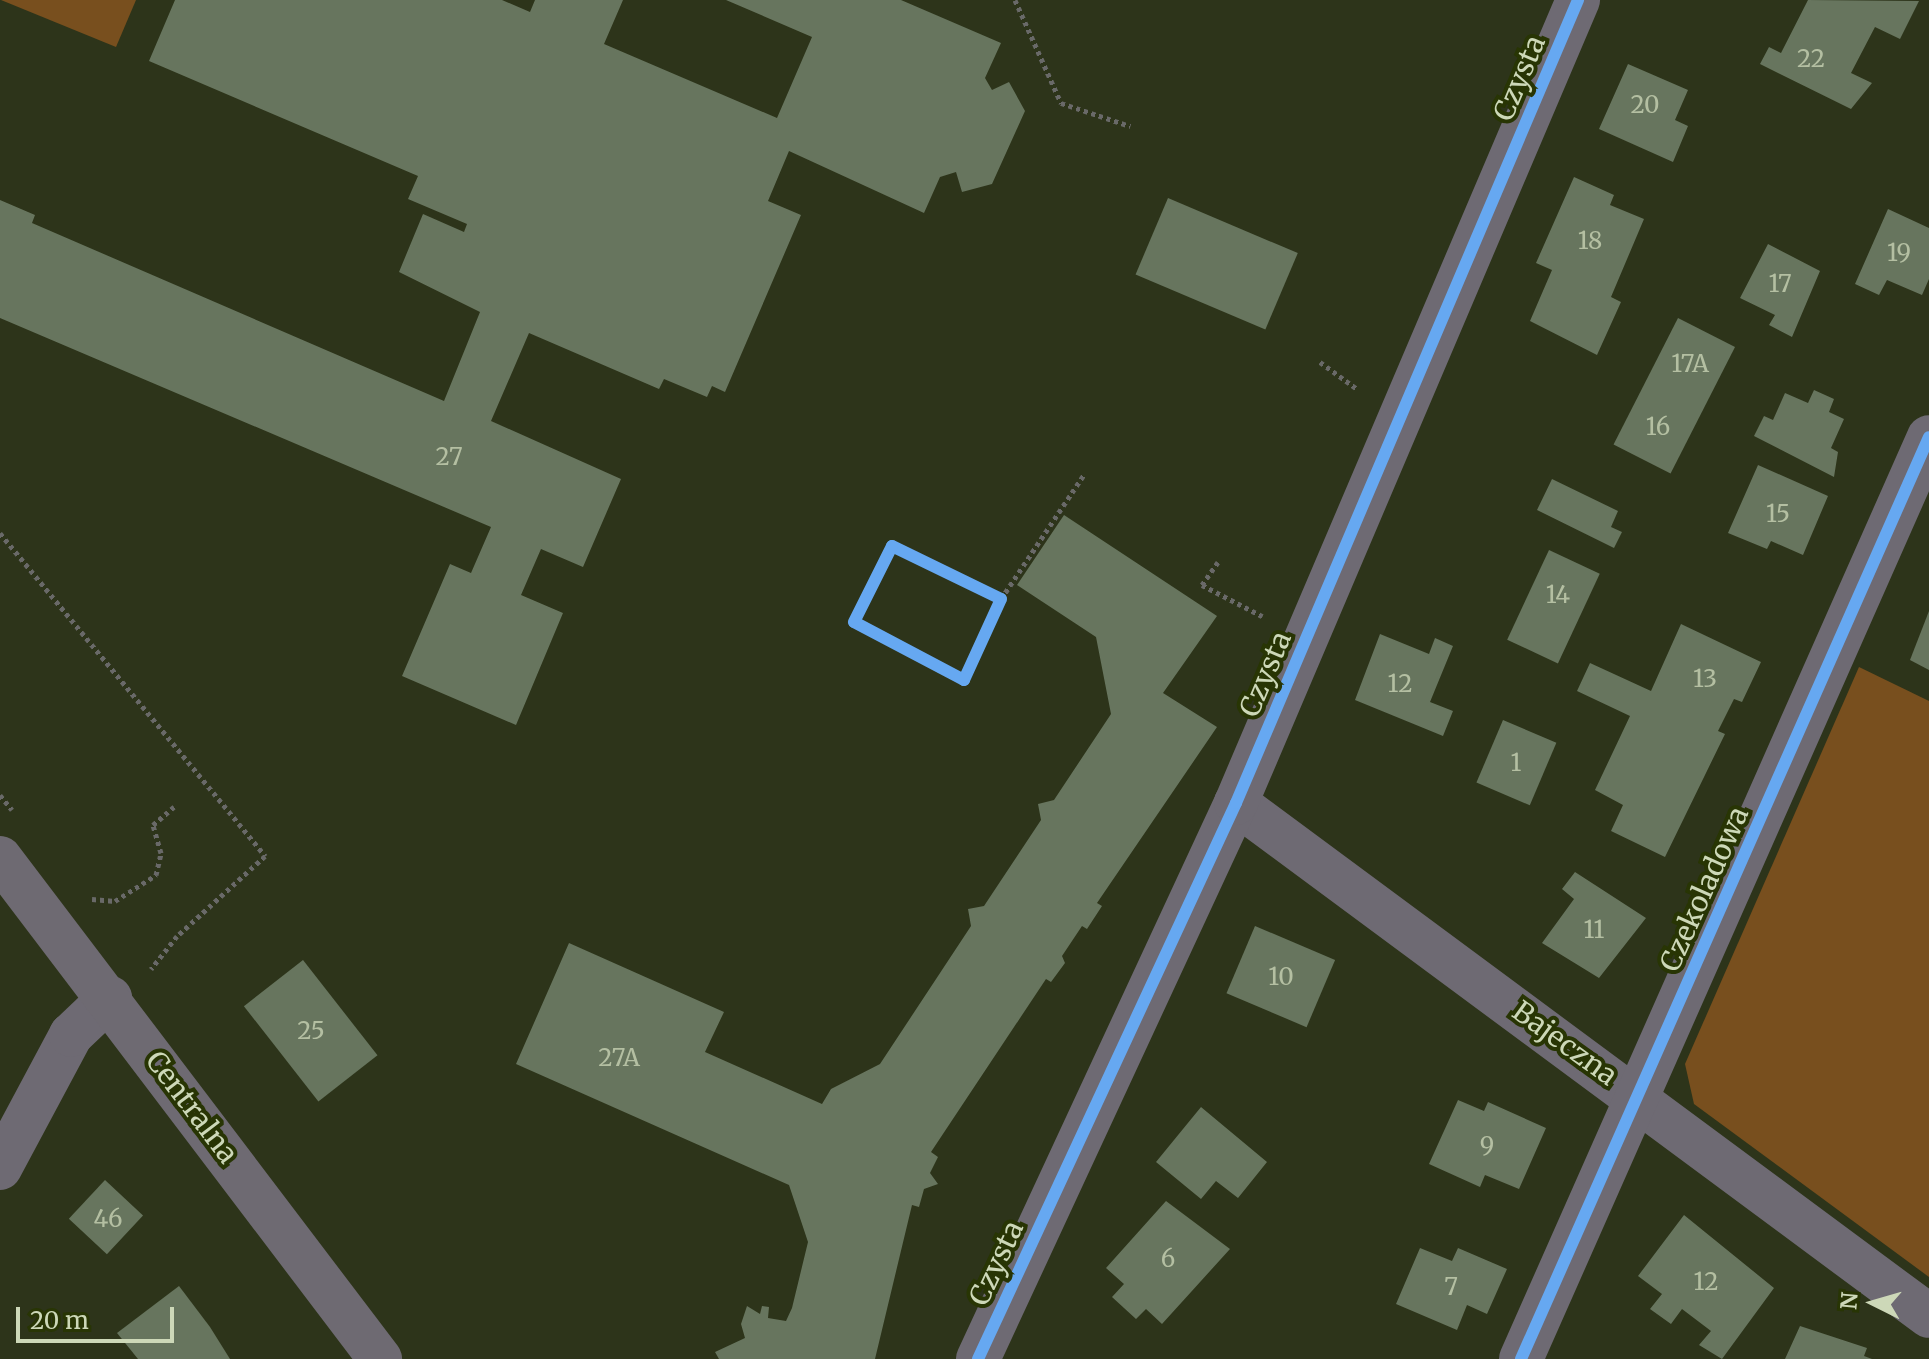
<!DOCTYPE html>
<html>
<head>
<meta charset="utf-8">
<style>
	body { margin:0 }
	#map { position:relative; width:1929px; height:1359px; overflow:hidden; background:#2d341a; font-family:Merriweather,serif }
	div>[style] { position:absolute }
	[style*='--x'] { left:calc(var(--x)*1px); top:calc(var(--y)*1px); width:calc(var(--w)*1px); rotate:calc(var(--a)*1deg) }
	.green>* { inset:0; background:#784f1e }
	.building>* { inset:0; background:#67755e; transform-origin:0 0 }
	.path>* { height:5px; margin-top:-2.5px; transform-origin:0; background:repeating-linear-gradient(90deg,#696968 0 4px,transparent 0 8px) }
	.street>* { height:44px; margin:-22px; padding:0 22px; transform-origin:22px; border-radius:22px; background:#6e6a73 }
	.secondary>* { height:44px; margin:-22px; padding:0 22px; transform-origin:22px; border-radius:22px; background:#6e6a72 }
	.cycleway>* { height:12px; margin:-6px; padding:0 6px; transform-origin:6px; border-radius:6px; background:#66a8f1 }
	span { translate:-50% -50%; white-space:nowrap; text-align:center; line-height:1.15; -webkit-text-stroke:8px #283504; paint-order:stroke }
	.number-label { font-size:24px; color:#b4bfa2 }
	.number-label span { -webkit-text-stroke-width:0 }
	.street-label { font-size:28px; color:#cdd8b8 }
	.north { position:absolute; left:1833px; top:1263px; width:80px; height:80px; -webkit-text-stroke:6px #283504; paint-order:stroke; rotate:275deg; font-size:22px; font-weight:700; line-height:32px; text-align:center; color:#cdd8b8 }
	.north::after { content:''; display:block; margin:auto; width:28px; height:36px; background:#cdd8b8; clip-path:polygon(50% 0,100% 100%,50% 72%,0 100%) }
	.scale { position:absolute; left:16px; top:1307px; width:158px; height:36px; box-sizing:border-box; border:4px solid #cdd8b8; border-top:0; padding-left:10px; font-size:24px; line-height:28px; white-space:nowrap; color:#cdd8b8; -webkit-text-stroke:6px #283504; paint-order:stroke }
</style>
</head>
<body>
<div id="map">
	<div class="green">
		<div style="clip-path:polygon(1px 0,136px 0,116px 47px)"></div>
		<div style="clip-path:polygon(1859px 667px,1929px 701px,1929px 1277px,1694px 1104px,1685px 1064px)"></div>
	</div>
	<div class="building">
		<div style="clip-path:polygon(175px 0,502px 0,530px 12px,535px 0,623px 0,604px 44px,777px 118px,812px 37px,726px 0,901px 0,1001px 43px,985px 78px,992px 90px,1009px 82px,1025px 111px,992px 184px,962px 192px,956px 172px,940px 177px,924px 213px,789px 151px,768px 201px,801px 215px,725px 392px,712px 386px,707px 397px,664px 379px,659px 389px,529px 333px,491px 421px,621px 479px,583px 567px,541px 549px,521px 595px,563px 613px,516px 725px,402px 676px,450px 564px,471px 573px,491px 527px,0 318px,0 200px,35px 215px,32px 223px,444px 401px,480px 312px,399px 272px,423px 214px,464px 232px,467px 224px,408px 199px,418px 176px,149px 61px)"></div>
		<div style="clip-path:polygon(1808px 0,1919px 1px,1900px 39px,1875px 27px,1851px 73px,1872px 83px,1851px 109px,1760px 64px,1769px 47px,1781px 53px)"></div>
		<div style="clip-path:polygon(1628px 64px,1688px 90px,1675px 120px,1688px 126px,1673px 162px,1599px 129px)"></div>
		<div style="clip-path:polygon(1574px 177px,1614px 195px,1610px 205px,1644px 219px,1611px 297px,1621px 302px,1597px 355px,1530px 321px,1552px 270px,1536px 263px)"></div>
		<div style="left:1168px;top:198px;width:141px;height:83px;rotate:23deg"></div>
		<div style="clip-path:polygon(1888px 209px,1929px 228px,1929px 279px,1922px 295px,1887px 280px,1879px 295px,1855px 284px)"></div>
		<div style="clip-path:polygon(1768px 244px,1820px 271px,1792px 337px,1769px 325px,1775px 315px,1740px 298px)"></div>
		<div style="left:1678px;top:318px;width:64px;height:142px;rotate:27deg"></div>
		<div style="clip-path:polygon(1814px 390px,1834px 399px,1829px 412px,1844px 419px,1831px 448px,1838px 452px,1834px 477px,1754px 436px,1764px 416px,1773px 420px,1785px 393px,1808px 403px)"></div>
		<div style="clip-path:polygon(1758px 465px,1828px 496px,1803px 555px,1771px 541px,1767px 549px,1728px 533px)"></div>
		<div style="clip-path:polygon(1552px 479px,1618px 511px,1611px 527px,1622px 532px,1614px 548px,1537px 510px)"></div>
		<div style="clip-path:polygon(1064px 515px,1217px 616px,1163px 693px,1217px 727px,1097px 903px,1102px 906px,1087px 929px,1082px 926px,1062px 956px,1065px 963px,1051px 982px,1046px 979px,931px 1152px,938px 1157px,930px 1173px,938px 1184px,924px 1189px,919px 1207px,912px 1205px,875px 1359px,719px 1359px,715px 1352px,745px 1338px,741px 1324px,747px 1306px,760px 1314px,762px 1306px,769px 1307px,768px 1318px,786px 1321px,792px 1308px,808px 1242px,789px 1185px,516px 1064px,569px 943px,724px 1012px,705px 1052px,822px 1104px,831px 1089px,880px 1064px,971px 926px,968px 909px,984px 906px,1041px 820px,1038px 804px,1054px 800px,1111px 714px,1096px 637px,1017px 585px)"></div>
		<div style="left:1549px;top:550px;width:56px;height:99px;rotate:25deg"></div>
		<div style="clip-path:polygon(1929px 611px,1929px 670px,1910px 660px)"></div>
		<div style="clip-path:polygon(1681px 624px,1761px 662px,1742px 702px,1734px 699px,1718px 731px,1725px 734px,1665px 857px,1611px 831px,1623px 805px,1595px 790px,1630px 716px,1577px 691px,1590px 663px,1651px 691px)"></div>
		<div style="clip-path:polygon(1380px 634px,1429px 654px,1435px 638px,1453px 646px,1430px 702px,1453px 711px,1443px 736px,1355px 700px)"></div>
		<div style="left:1503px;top:720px;width:58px;height:68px;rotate:23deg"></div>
		<div style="clip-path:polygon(1575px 872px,1646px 918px,1599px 978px,1542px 943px,1574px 899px,1562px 889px)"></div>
		<div style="left:1255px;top:926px;width:87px;height:73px;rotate:23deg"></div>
		<div style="left:303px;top:960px;width:121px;height:75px;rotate:52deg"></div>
		<div style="clip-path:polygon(1458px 1100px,1484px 1111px,1488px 1102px,1546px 1128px,1519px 1189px,1485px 1175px,1480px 1187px,1429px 1164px)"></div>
		<div style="clip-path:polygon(1201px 1107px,1267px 1162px,1238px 1198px,1216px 1181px,1201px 1199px,1156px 1162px)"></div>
		<div style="left:105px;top:1180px;width:52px;height:53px;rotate:43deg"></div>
		<div style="clip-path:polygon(1166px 1201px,1230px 1249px,1162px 1324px,1146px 1309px,1136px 1319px,1112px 1297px,1124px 1284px,1106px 1268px)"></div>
		<div style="clip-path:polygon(1684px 1215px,1774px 1288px,1722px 1359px,1699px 1345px,1711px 1331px,1682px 1309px,1671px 1324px,1650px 1309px,1662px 1294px,1638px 1276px)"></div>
		<div style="clip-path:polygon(1420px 1248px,1452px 1261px,1458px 1248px,1507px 1269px,1487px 1314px,1467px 1305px,1457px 1330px,1396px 1304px)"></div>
		<div style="clip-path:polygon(179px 1286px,210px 1327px,230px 1359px,138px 1359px,117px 1333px)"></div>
		<div style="clip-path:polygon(1800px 1326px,1867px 1348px,1864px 1356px,1872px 1359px,1785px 1359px)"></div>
	</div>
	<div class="path">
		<div style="--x:1015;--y:0;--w:113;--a:65.9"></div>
		<div style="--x:1061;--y:103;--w:73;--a:18.4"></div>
		<div style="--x:1320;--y:362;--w:46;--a:36.1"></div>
		<div style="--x:0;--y:533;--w:418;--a:50.6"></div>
		<div style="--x:265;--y:856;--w:119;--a:137.7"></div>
		<div style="--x:177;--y:936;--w:42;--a:128.2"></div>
		<div style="--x:1218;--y:562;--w:28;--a:125"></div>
		<div style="--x:1202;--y:585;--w:68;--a:27.3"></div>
		<div style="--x:1001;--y:599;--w:151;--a:-56.3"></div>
		<div style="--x:0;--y:795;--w:19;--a:51"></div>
		<div style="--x:92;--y:899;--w:23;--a:5"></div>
		<div style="--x:115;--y:901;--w:49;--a:-32.4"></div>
		<div style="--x:156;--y:875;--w:23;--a:-77"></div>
		<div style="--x:161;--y:853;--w:29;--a:-106"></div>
		<div style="--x:153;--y:825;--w:28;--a:-41"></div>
	</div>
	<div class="street">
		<div style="--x:1236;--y:803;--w:862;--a:36.51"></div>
		<div style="--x:0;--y:1168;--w:151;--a:-61.9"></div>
		<div style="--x:71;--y:1035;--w:54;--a:-43.5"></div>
		<div style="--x:978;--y:1359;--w:613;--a:-65.11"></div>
		<div style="--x:1236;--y:803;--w:873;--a:-66.93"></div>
		<div style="--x:1521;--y:1359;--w:1008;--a:-66.13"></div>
	</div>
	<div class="secondary">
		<div style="--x:0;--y:858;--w:629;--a:52.82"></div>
	</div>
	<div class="cycleway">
		<div style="--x:892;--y:546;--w:121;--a:25.9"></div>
		<div style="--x:1001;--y:599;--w:89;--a:114.6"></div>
		<div style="--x:964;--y:680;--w:124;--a:-152.2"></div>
		<div style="--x:854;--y:622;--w:85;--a:-63.4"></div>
		<div style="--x:978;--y:1359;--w:613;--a:-65.11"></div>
		<div style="--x:1236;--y:803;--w:873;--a:-66.93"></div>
		<div style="--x:1521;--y:1359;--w:1008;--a:-66.13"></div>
	</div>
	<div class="number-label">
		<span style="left:1811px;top:59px">22</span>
		<span style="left:1645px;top:105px">20</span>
		<span style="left:1590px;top:241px">18</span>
		<span style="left:1899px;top:253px">19</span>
		<span style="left:1780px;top:284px">17</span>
		<span style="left:1690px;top:364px">17A</span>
		<span style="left:1658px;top:427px">16</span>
		<span style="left:449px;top:457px">27</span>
		<span style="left:1778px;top:514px">15</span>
		<span style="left:1558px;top:595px">14</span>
		<span style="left:1705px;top:679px">13</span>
		<span style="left:1400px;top:684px">12</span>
		<span style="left:1516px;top:763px">1</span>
		<span style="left:1594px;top:930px">11</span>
		<span style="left:1281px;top:977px">10</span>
		<span style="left:311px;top:1031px">25</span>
		<span style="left:619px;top:1058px">27A</span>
		<span style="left:1487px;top:1146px">9</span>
		<span style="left:108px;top:1219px">46</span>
		<span style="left:1168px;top:1259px">6</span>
		<span style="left:1706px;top:1282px">12</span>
		<span style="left:1451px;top:1287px">7</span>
	</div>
	<div class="street-label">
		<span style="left:1519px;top:78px;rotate:-67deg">Czysta</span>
		<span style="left:1265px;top:674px;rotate:-67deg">Czysta</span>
		<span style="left:1704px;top:889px;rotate:-66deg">Czekoladowa</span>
		<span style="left:1565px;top:1043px;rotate:36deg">Bajeczna</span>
		<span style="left:192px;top:1107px;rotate:53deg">Centralna</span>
		<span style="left:996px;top:1263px;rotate:-65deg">Czysta</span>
	</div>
	<div class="north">N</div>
	<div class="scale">20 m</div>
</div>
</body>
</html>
